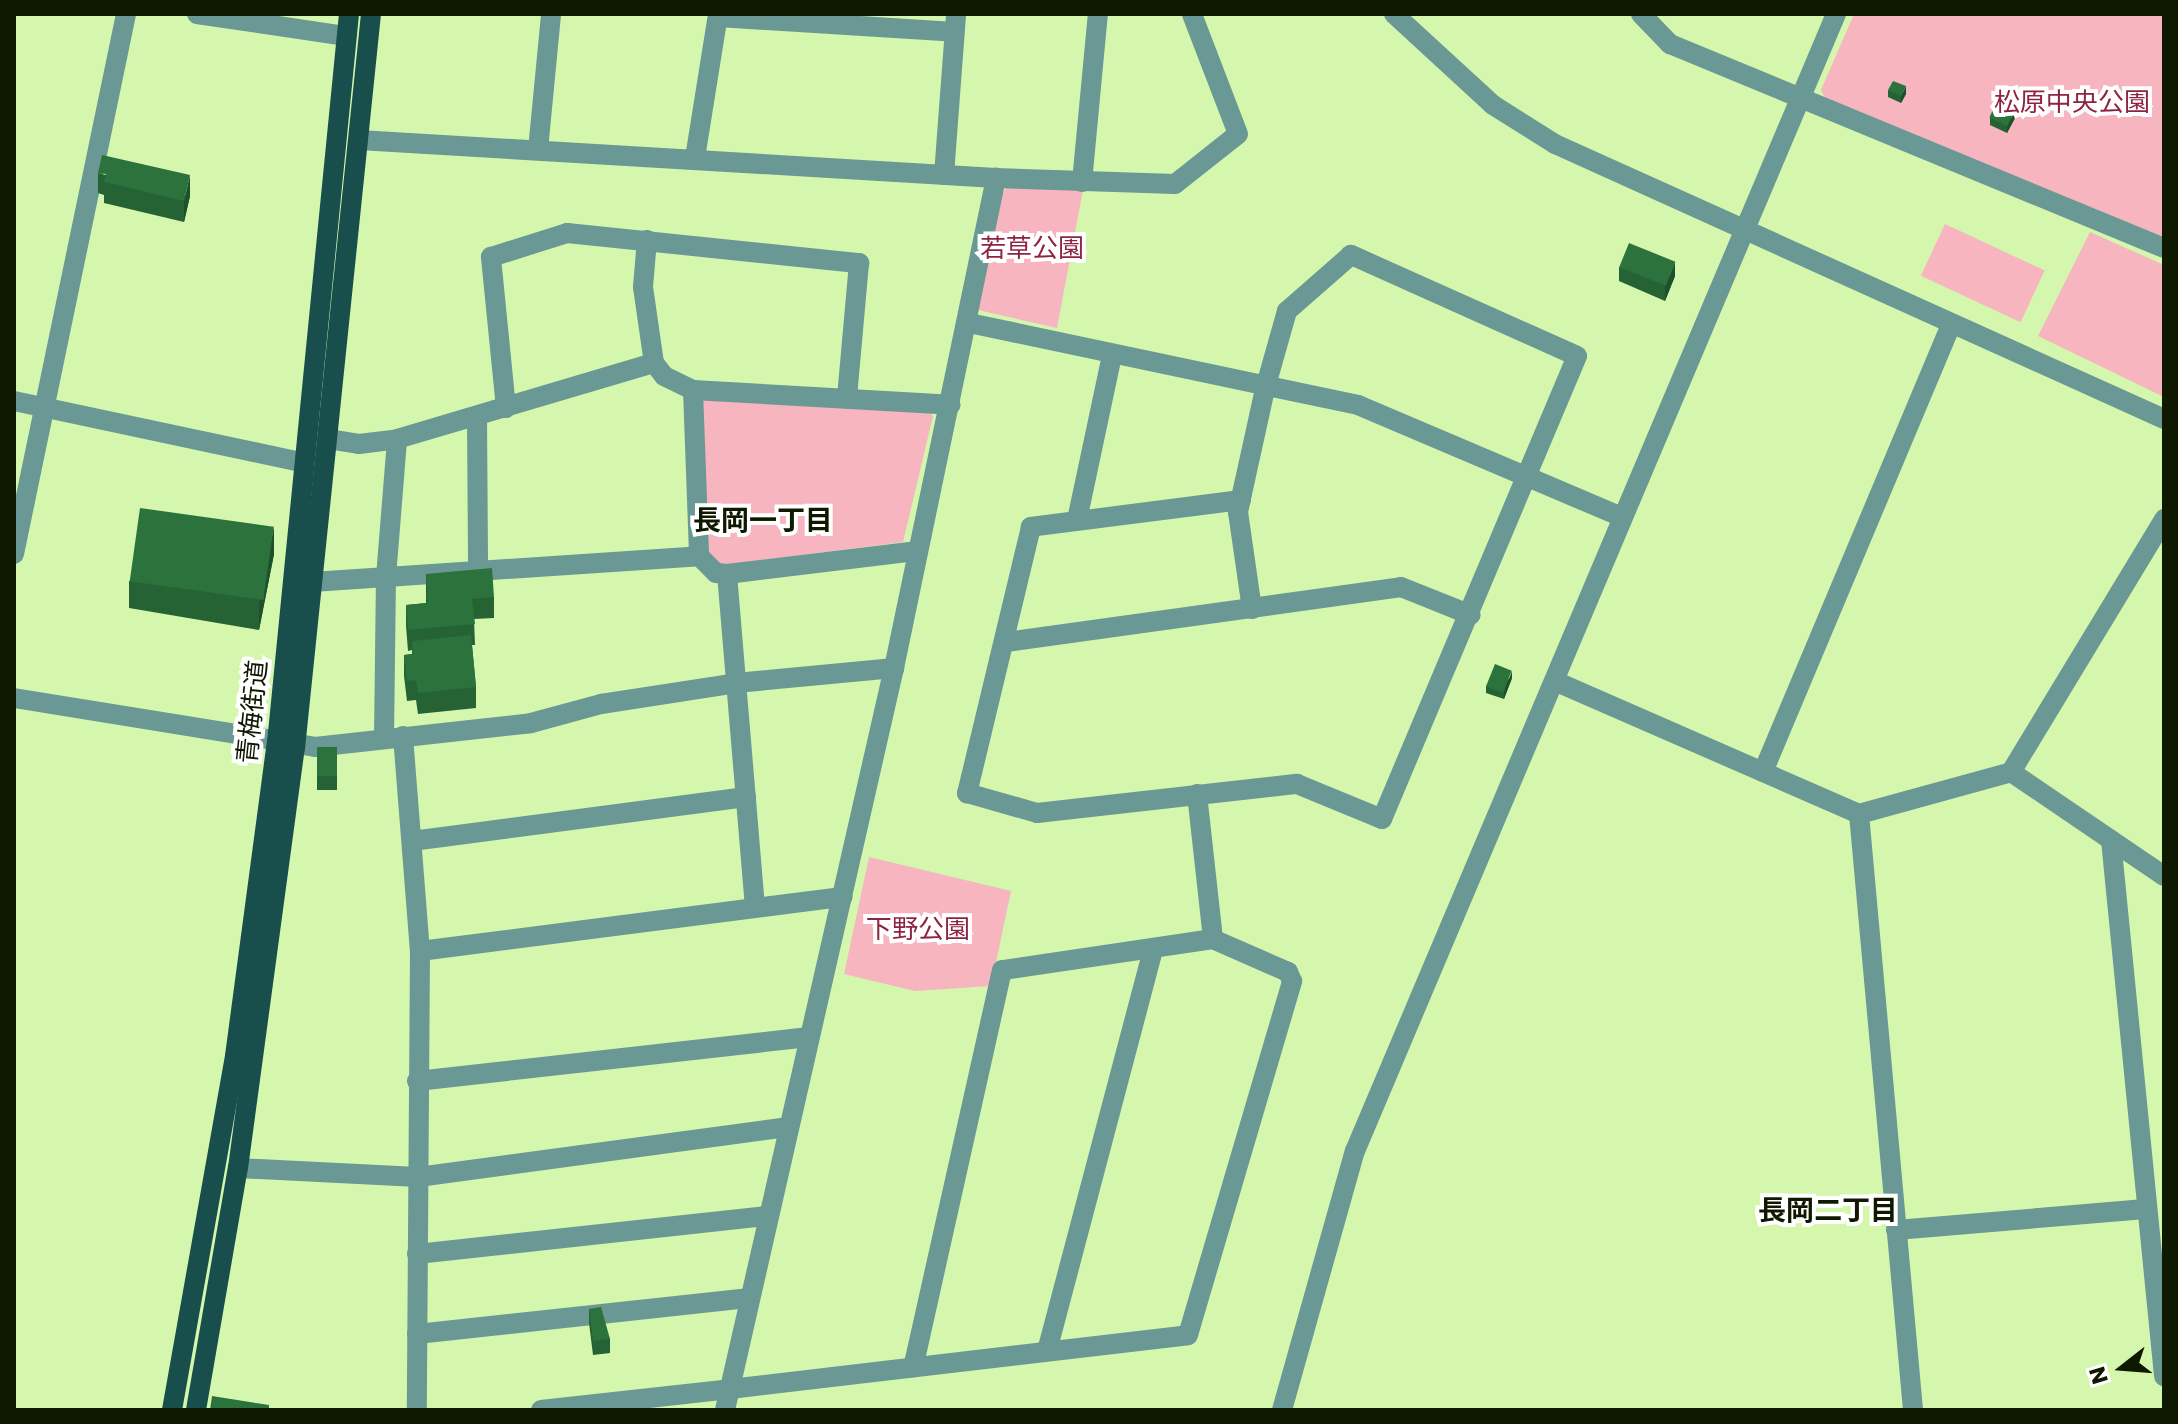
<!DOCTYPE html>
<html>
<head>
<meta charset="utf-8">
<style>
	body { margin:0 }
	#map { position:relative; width:2178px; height:1424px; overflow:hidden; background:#d4f7ad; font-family:Poppins,"Noto Sans JP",sans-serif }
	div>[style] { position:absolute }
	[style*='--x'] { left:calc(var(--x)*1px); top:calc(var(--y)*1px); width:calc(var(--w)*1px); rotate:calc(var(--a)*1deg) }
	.green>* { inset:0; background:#f6b5bf; transform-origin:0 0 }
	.minor>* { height:20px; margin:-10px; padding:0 10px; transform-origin:10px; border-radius:10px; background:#6a9894 }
	.major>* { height:20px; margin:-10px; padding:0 10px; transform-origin:10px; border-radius:10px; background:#184e4b }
	.wall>* { inset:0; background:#256234; transform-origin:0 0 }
	.shaded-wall>* { inset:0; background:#1e502b }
	.building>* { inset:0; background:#2b723d; transform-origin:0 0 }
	span { translate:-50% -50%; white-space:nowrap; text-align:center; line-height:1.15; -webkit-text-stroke:8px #fff; paint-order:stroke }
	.park-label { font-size:26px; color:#8d2441 }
	.street-label { font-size:26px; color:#0e1900 }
	.neighbourhood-label { font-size:28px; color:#0e1900; font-weight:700 }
	.frame { position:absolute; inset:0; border:16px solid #0e1900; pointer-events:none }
	.north { position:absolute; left:2082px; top:1328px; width:80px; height:80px; -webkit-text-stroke:6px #fff; paint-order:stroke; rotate:253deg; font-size:22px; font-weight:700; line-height:32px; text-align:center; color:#0e1900 }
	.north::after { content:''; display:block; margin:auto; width:28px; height:36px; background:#0e1900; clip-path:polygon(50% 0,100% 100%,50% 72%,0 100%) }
</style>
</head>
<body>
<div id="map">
	<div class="green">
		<div style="clip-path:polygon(1854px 14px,2164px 14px,2164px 237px,1825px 98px,1821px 90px)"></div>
		<div style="clip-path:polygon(1008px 185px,1083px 190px,1057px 328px,978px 310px,1002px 194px)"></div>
		<div style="left:1945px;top:224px;width:110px;height:57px;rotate:25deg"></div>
		<div style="clip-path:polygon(2090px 232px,2164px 265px,2164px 397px,2038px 336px)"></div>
		<div style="clip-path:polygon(706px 396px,927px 409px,933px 416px,903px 542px,716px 566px,708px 559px,699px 402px)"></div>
		<div style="clip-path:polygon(869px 857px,1011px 891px,991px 986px,915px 991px,844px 974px)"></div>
	</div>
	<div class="minor">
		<div style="--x:197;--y:14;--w:151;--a:8.4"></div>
		<div style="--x:1394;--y:14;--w:134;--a:42.6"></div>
		<div style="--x:1493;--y:105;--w:73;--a:32.2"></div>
		<div style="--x:1555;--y:144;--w:668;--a:24.3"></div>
		<div style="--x:1641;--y:14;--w:42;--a:46"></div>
		<div style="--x:1670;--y:44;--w:534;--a:22.44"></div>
		<div style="--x:718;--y:17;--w:237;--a:3.6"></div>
		<div style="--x:359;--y:140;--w:638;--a:3.41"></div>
		<div style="--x:996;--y:178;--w:179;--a:1.9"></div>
		<div style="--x:1175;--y:184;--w:80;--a:-38.4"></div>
		<div style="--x:1238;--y:134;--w:129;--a:-111"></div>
		<div style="--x:538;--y:150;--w:137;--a:-84.5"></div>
		<div style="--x:695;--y:158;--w:146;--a:-80.9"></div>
		<div style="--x:944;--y:175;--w:161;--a:-85.7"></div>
		<div style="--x:1082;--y:182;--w:169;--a:-84.6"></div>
		<div style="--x:647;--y:240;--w:47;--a:94.9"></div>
		<div style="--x:643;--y:287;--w:77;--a:81.8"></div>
		<div style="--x:654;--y:363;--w:16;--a:52"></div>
		<div style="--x:664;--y:376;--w:32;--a:26"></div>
		<div style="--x:693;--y:390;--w:258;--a:3.3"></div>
		<div style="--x:969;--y:323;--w:398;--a:11.9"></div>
		<div style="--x:1358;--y:405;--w:287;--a:23"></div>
		<div style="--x:693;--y:390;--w:166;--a:87.9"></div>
		<div style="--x:699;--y:556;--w:24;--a:45"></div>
		<div style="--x:716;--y:573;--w:11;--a:5"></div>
		<div style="--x:727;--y:574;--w:332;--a:85.2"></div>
		<div style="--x:14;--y:401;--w:293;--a:12"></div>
		<div style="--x:506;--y:408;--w:152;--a:-95.7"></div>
		<div style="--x:491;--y:257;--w:80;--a:-17.5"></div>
		<div style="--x:567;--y:233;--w:294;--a:5.9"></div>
		<div style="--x:859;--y:263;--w:136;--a:95.1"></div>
		<div style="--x:477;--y:416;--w:155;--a:89.6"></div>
		<div style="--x:328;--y:439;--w:31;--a:9"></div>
		<div style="--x:359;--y:444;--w:38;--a:-7"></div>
		<div style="--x:397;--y:439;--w:268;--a:-16.5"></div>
		<div style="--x:1241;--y:500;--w:212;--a:172.7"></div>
		<div style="--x:1031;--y:527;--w:274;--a:103.5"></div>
		<div style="--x:967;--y:793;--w:73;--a:15.9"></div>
		<div style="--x:1037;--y:813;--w:262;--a:-6.4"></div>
		<div style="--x:1297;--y:784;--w:92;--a:22.4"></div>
		<div style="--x:1382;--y:819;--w:502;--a:-67.16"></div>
		<div style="--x:1577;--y:356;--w:248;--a:-155.9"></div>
		<div style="--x:1351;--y:255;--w:85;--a:138.8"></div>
		<div style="--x:1287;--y:311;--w:81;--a:105.8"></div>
		<div style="--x:1265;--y:389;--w:126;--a:102.4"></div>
		<div style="--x:1238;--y:512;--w:98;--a:81.8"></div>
		<div style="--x:1077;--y:520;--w:169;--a:-78"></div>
		<div style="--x:14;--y:554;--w:551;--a:-78.28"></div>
		<div style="--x:727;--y:574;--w:192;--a:-6.9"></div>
		<div style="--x:312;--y:582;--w:388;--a:-3.8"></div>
		<div style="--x:1006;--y:642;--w:399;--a:-7.9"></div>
		<div style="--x:1401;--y:587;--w:75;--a:21.8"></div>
		<div style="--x:1557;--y:682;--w:330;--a:23.6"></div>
		<div style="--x:1859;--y:814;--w:158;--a:-15.4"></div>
		<div style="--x:2011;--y:772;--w:296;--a:-58.8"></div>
		<div style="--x:14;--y:698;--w:305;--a:9.2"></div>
		<div style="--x:315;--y:747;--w:217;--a:-6.3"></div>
		<div style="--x:531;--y:723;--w:73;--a:-15.2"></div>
		<div style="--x:601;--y:704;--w:137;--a:-8.8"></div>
		<div style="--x:736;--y:683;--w:159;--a:-5.4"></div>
		<div style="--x:403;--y:736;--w:216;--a:85.5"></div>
		<div style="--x:420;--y:951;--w:459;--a:90.4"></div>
		<div style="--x:384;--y:739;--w:162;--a:-89.3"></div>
		<div style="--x:386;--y:577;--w:138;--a:-85.4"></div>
		<div style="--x:1763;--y:772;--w:486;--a:-67.2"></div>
		<div style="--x:2011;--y:772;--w:185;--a:34.2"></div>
		<div style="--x:1197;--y:794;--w:146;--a:83.7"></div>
		<div style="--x:1859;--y:814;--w:598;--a:84.82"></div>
		<div style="--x:2111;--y:840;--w:539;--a:84.35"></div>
		<div style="--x:412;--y:841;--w:337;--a:-7.5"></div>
		<div style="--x:420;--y:951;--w:426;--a:-7.3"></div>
		<div style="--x:417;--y:1081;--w:392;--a:-6.4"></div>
		<div style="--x:238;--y:1168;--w:180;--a:2.9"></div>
		<div style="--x:418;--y:1177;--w:374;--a:-7.7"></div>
		<div style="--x:1896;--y:1230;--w:250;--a:-4.8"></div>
		<div style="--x:417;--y:1254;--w:354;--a:-6.2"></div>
		<div style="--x:417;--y:1334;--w:335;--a:-6.2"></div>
		<div style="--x:1047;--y:1351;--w:416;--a:-75.2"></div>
		<div style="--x:541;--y:1410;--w:190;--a:-6.3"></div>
		<div style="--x:730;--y:1389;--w:461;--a:-6.7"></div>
		<div style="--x:1188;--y:1335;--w:369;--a:-73.6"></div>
		<div style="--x:1292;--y:981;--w:10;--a:-114"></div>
		<div style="--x:1288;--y:972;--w:82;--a:-156.3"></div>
		<div style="--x:1213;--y:939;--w:213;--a:171.6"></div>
		<div style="--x:1002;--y:970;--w:407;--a:102.6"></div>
		<div style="--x:725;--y:1410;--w:761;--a:-77.17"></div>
		<div style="--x:894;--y:668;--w:501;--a:-78.24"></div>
		<div style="--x:1282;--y:1410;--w:269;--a:-74.3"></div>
		<div style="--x:1355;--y:1151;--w:1235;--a:-67.07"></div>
	</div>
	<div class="major">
		<div style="--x:172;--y:1410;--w:360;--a:-79.9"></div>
		<div style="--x:235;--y:1056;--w:316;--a:-82.4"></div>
		<div style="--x:277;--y:743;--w:733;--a:-84.36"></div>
		<div style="--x:196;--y:1410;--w:246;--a:-80.2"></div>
		<div style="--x:238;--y:1168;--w:424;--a:-82.3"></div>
		<div style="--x:295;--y:748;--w:738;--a:-84.09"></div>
	</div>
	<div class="wall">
		<div style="clip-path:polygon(1888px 90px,1906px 94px,1901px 103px,1888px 97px)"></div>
		<div style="clip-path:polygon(1990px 118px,2015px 118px,2007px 133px,1990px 125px)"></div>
		<div style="clip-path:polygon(98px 173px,190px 196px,184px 222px,104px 203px,104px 195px,98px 193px)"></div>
		<div style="clip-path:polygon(1619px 267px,1675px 276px,1665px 301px,1619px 281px)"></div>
		<div style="clip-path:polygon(274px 554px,259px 630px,129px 608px,129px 581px)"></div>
		<div style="clip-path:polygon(426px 574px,494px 597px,494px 618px,474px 619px,475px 645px,472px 645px,476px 687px,476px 708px,418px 714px,416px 700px,407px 701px,404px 676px,404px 655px,412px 654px,412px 650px,408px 651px,406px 626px,406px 605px,426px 603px)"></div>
		<div style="clip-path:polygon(1512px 678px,1504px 699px,1486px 693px,1486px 686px)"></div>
		<div style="left:317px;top:747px;width:20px;height:43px"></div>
		<div style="clip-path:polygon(589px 1309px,610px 1339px,610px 1353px,593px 1355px,589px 1323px)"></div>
	</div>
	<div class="shaded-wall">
		<div style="clip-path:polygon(1906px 86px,1906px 94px,1901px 103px,1901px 96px)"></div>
		<div style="clip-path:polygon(2015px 111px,2015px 118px,2007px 133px,2007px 126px)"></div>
		<div style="clip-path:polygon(190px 175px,190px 196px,184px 222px,184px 201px)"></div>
		<div style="clip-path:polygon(1675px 262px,1675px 276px,1665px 301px,1665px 287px)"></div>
		<div style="clip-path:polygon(274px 526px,274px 554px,259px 630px,259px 603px)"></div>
		<div style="clip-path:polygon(1512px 671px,1512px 678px,1504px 699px,1504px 692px)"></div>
	</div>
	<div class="building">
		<div style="clip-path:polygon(1893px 81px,1906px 86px,1901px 96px,1888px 90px)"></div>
		<div style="left:1997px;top:102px;width:20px;height:17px;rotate:27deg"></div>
		<div style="clip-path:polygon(102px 155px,190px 175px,184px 201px,104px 182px,106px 174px,98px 173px)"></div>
		<div style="left:1629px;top:243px;width:50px;height:26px;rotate:22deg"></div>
		<div style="left:140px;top:508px;width:135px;height:74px;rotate:8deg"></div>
		<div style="clip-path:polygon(492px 568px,494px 597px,472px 599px,475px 624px,408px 630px,406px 605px,428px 603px,426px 574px)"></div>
		<div style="clip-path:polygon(471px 635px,476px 687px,418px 693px,416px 680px,407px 681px,404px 655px,413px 654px,412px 641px)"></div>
		<div style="left:1495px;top:664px;width:18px;height:24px;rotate:22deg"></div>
		<div style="left:317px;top:747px;width:20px;height:29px"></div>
		<div style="clip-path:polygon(601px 1307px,610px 1339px,593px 1341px,589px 1309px)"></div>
		<div style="clip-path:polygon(212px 1396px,269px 1405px,269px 1410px,210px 1410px)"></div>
	</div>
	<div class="park-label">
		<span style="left:2072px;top:103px">松原中央公園</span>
		<span style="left:1032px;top:249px">若草公園</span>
		<span style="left:918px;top:930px">下野公園</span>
	</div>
	<div class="street-label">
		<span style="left:253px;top:712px;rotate:-84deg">青梅街道</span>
	</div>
	<div class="neighbourhood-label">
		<span style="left:763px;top:521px">長岡一丁目</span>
		<span style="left:1828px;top:1211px">長岡二丁目</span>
	</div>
	<div class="frame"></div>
	<div class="north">N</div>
</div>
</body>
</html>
